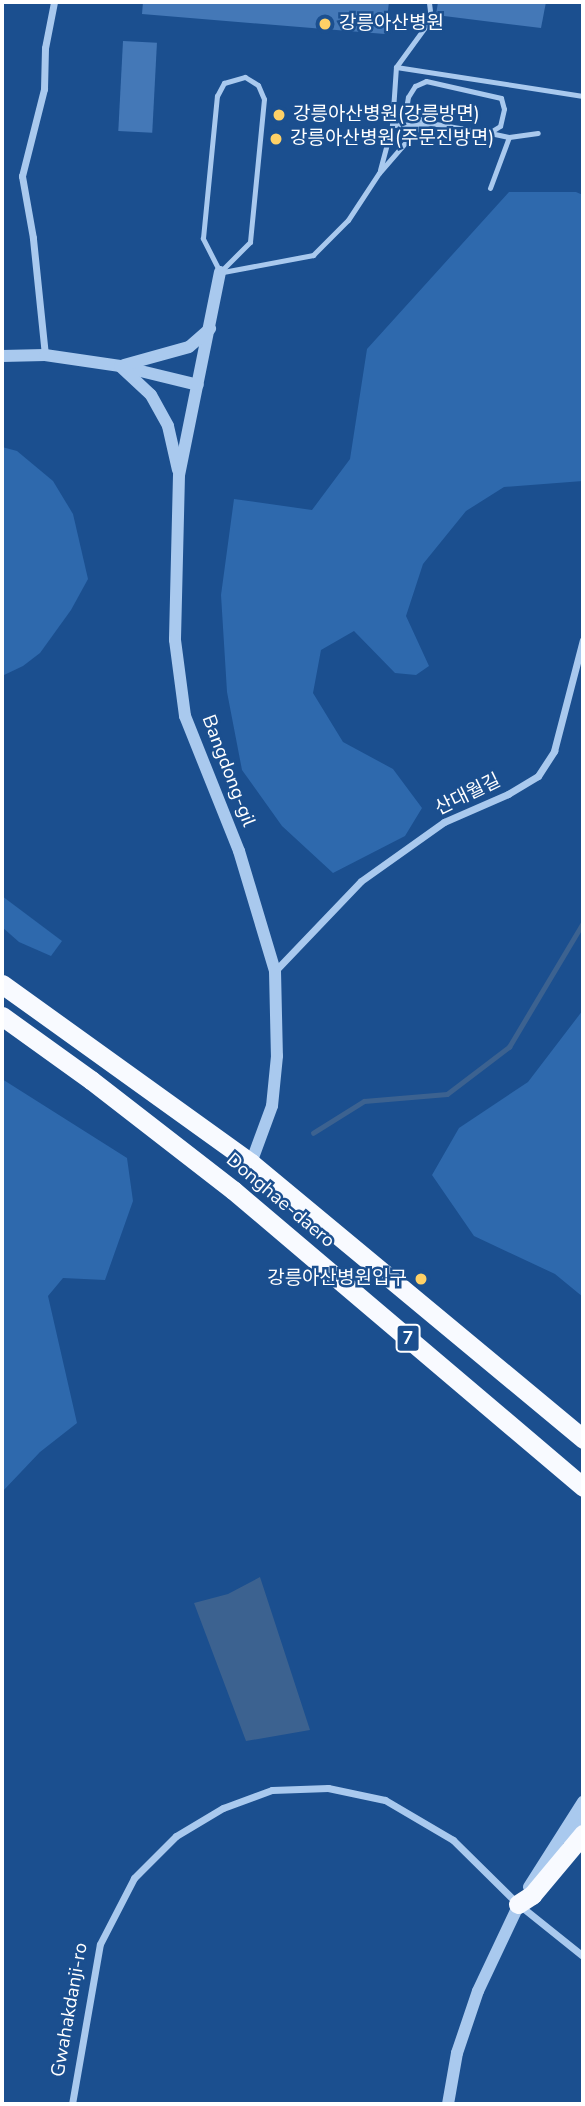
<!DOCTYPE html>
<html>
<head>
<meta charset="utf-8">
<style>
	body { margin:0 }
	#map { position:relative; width:585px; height:2106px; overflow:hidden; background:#1b4f8f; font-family:"Nunito Sans","Noto Sans KR",sans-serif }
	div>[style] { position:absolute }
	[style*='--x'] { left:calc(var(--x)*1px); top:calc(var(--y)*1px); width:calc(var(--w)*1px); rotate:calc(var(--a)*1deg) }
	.green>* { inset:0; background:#2e69ad }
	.water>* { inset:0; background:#3c6290 }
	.stream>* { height:4.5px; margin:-2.25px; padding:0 2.25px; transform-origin:2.25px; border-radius:2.25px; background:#3c6290 }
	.building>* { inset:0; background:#4478b7; transform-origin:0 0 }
	.service>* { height:5px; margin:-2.5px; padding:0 2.5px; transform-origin:2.5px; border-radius:2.5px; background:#a9c9ee }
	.minor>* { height:7px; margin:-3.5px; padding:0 3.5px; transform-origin:3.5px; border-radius:3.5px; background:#a9c9ee }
	.tertiary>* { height:12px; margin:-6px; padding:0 6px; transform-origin:6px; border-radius:6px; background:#a9c9ee }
	.trunk>* { height:19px; margin:-9.5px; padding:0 9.5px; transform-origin:9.5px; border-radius:9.5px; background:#f8faff }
	.dots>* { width:19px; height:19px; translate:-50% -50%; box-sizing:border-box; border:4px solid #1b4f8f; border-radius:50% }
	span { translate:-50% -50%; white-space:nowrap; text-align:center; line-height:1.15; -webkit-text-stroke:5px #1b4f8f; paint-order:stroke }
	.shield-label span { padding:2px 5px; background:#1b4f8f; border:2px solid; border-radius:5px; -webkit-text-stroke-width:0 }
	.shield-label { font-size:18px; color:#fff; font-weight:700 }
	.poi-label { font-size:19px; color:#fff }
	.left { translate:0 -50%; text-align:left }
	.right { translate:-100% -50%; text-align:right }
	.street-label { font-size:19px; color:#fff }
	.frame { position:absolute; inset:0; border:4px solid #fff; pointer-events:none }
</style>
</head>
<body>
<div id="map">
	<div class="green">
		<div style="clip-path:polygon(509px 192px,576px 192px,583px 195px,583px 481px,504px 487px,466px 511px,423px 564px,406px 616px,429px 666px,416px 675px,395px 673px,354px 631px,321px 650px,313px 693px,343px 742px,393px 769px,422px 808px,405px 836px,333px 873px,282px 826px,242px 770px,227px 692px,221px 595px,234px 499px,312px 510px,350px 459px,367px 349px)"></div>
		<div style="clip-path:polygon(2px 447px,17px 451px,53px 481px,73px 514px,88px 579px,71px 610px,40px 653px,23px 666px,2px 676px)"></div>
		<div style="clip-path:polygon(2px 896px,62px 941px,51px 956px,19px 942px,2px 927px)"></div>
		<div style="clip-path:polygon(583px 1010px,583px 1297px,555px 1274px,474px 1236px,432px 1175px,459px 1128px,528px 1082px)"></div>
		<div style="clip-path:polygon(2px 1079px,127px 1158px,133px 1201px,105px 1280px,63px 1278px,48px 1296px,77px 1423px,40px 1452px,2px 1492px)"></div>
	</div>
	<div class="water">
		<div style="clip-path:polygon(260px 1577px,310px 1730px,246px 1741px,194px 1603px,228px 1594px)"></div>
	</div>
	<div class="stream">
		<div style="--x:313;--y:1133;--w:60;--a:-32.1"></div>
		<div style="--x:364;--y:1101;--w:83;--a:-4.8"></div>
		<div style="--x:447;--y:1094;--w:78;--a:-37.2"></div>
		<div style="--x:509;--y:1047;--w:144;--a:-59.2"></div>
	</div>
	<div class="building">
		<div style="clip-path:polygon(143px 2px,389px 2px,385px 34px,142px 14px)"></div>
		<div style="clip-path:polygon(438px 2px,546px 2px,541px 28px,436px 15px)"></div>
		<div style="left:123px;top:41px;width:34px;height:90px;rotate:3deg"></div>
	</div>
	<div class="service">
		<div style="--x:396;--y:67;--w:189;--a:8.8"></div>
		<div style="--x:245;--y:77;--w:15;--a:32"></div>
		<div style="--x:258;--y:85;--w:15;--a:67"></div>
		<div style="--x:264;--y:99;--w:144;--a:95.6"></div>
		<div style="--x:250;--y:242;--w:42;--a:135"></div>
		<div style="--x:220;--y:272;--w:38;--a:-117"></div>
		<div style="--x:203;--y:238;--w:143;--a:-84.4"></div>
		<div style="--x:217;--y:96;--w:15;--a:-62"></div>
		<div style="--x:224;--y:83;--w:22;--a:-16"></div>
		<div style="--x:426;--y:81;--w:77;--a:12.8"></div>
		<div style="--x:501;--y:98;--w:11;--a:75"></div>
		<div style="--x:504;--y:109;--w:17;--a:103"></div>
		<div style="--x:500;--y:126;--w:13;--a:148"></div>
		<div style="--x:489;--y:133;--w:60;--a:-170.4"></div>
		<div style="--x:430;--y:123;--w:18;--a:-158"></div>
		<div style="--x:413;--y:116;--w:14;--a:-115"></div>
		<div style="--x:407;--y:103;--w:6;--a:-81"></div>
		<div style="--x:408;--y:97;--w:13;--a:-58"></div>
		<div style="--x:415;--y:86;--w:12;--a:-24"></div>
		<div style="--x:392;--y:125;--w:31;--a:-2"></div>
		<div style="--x:490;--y:133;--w:19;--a:12"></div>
		<div style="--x:509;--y:137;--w:29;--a:-8"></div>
		<div style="--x:380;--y:170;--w:47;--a:-75.1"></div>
		<div style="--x:392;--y:125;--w:58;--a:-86.1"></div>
		<div style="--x:396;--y:67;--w:59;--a:-53.9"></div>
		<div style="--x:431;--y:19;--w:17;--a:-97"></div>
		<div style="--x:490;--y:188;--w:54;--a:-69.6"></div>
		<div style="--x:223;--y:272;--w:92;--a:-10.7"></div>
		<div style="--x:313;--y:255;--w:49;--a:-45"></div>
		<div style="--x:348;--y:220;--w:56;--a:-56.6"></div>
		<div style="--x:379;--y:173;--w:61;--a:-49"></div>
		<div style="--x:419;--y:127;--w:12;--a:-20"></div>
	</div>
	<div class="minor">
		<div style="--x:45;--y:355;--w:118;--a:-95.9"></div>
		<div style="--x:33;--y:238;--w:63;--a:-100.1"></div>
		<div style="--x:22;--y:176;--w:90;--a:-75.8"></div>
		<div style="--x:44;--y:89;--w:41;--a:-88.6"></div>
		<div style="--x:45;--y:48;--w:47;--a:-78.9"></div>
		<div style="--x:275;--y:971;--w:124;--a:-46.3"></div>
		<div style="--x:361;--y:881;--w:102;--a:-35.4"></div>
		<div style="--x:444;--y:822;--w:70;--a:-23.6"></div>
		<div style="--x:508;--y:794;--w:35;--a:-31"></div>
		<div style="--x:538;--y:776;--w:30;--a:-57"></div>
		<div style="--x:554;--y:751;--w:115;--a:-75.4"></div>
		<div style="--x:72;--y:2104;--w:162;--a:-80.1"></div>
		<div style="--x:100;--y:1944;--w:74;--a:-62.7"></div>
		<div style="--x:134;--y:1878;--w:59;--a:-45"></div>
		<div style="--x:176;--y:1836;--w:55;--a:-30.8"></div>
		<div style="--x:223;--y:1808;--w:52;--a:-20.2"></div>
		<div style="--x:272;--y:1790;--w:56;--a:-2"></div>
		<div style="--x:328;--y:1788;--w:58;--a:11.9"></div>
		<div style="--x:385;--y:1800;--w:79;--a:30.5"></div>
		<div style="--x:453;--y:1840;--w:91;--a:44.6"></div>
		<div style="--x:518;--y:1904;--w:83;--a:38.7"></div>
	</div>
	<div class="tertiary">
		<div style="--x:220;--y:272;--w:207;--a:101.4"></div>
		<div style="--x:179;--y:475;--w:165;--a:91.4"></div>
		<div style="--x:175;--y:640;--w:77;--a:82.5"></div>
		<div style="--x:185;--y:716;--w:145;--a:68.2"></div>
		<div style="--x:239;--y:851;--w:125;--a:73.3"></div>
		<div style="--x:275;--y:971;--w:85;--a:88.7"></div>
		<div style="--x:277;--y:1056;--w:50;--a:95.7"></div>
		<div style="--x:272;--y:1106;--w:61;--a:110.2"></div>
		<div style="--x:2;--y:356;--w:43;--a:-1.3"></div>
		<div style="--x:45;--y:355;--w:76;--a:8.3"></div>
		<div style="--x:120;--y:366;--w:80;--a:13.7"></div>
		<div style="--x:124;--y:365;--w:67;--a:-15.5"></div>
		<div style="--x:189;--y:347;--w:28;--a:-41"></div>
		<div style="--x:120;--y:366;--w:42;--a:43.1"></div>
		<div style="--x:151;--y:395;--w:35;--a:61"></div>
		<div style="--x:168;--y:426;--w:45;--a:77.2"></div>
		<div style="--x:568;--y:1839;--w:24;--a:-52"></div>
		<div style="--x:529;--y:1887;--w:101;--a:-57.6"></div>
		<div style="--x:448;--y:2104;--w:52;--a:-80"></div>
		<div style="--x:457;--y:2053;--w:65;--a:-71.3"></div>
		<div style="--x:478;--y:1991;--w:101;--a:-64.7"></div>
	</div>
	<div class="trunk">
		<div style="--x:2;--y:984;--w:307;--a:35.7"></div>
		<div style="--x:251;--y:1163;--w:432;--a:39.7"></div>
		<div style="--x:2;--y:1016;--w:110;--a:35.7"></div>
		<div style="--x:91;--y:1080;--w:180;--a:37.8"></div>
		<div style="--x:233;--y:1190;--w:459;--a:40.3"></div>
		<div style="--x:518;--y:1904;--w:17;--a:-33"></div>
		<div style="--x:532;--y:1895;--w:80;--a:-50.1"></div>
	</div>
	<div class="dots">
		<div style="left:325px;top:24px;background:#ffd166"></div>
		<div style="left:279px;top:115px;background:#ffd166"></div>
		<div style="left:276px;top:139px;background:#ffd166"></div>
		<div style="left:421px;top:1279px;background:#ffd166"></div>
	</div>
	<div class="shield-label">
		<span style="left:408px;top:1338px">7</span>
	</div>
	<div class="poi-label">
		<span class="left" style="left:339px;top:24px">강릉아산병원</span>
		<span class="left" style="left:293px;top:115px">강릉아산병원(강릉방면)</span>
		<span class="left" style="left:290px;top:139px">강릉아산병원(주문진방면)</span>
		<span class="right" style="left:407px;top:1279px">강릉아산병원입구</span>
	</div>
	<div class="street-label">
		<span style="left:228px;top:771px;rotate:69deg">Bangdong-gil</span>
		<span style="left:468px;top:795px;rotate:-26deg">산대월길</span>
		<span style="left:280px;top:1201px;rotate:40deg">Donghae-daero</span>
		<span style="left:70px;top:2010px;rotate:-80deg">Gwahakdanji-ro</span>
	</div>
	<div class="frame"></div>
</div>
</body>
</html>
